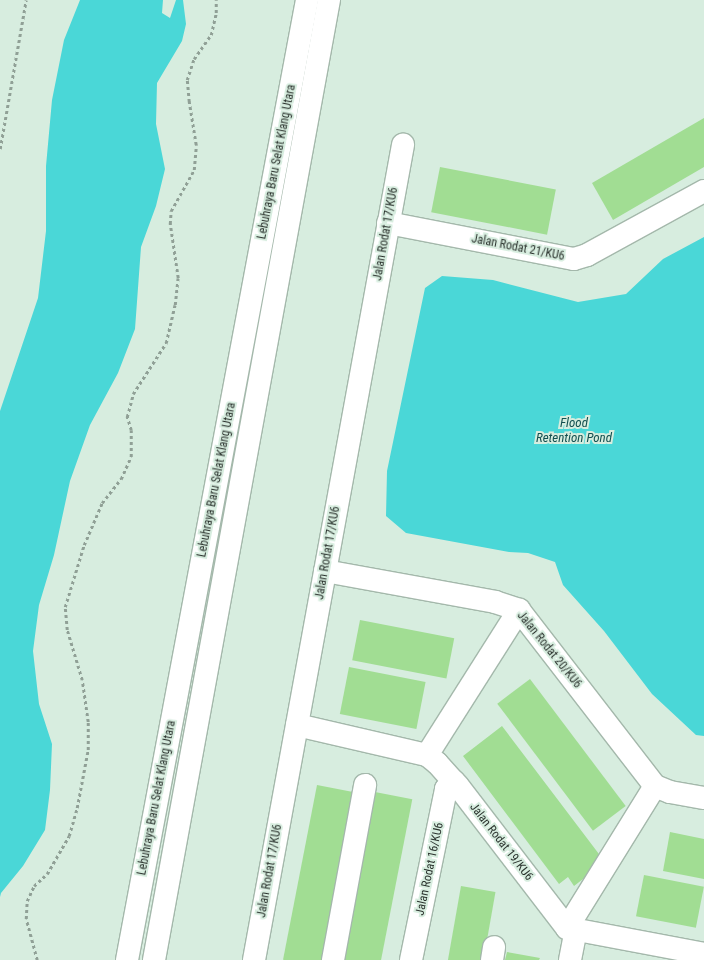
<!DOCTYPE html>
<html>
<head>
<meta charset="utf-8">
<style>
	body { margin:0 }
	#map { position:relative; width:704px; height:960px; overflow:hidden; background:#d7eddf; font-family:"Roboto Condensed",sans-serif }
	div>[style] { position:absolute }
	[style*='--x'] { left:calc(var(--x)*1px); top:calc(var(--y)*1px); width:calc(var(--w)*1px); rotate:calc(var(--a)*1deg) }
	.water>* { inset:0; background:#4ad7d7 }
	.building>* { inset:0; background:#a1dd93; transform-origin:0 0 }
	.path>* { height:2.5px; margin-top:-1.25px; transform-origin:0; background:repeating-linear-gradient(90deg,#90a096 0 3px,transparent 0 6px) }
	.roads { filter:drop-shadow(1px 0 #a4b8ab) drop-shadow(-1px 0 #a4b8ab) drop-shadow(0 1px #a4b8ab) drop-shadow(0 -1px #a4b8ab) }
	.minor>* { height:22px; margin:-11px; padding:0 11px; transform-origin:11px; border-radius:11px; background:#fff }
	.highway>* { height:22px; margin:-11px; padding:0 11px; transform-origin:11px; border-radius:11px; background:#fff }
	span { translate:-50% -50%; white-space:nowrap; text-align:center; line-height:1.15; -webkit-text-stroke:4px #d7eddf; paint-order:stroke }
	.street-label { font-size:12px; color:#2b332e }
	.water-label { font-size:13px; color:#124f4f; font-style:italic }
</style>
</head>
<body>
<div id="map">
	<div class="water">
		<div style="clip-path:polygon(80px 0,163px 0,162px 13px,170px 18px,176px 0,183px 0,186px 24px,182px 41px,157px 83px,156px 124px,165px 169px,156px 206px,141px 247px,135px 329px,118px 373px,90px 425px,70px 481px,54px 555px,39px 605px,33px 651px,39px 704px,52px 744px,50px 790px,45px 830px,23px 866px,1px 893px,0 897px,0 411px,38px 298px,46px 231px,46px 166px,52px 100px,64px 40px)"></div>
		<div style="clip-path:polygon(704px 237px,704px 736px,696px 735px,652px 694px,604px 631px,563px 585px,555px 562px,528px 553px,509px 552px,406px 533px,386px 516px,387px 471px,425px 288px,442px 276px,493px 280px,578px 302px,626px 294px,663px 259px)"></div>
	</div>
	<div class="building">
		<div style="clip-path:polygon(704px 118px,704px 167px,613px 220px,592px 183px)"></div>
		<div style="left:440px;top:167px;width:118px;height:46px;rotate:11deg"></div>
		<div style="left:360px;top:620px;width:96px;height:41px;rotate:11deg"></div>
		<div style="left:349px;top:667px;width:78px;height:48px;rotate:11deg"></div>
		<div style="left:530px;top:679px;width:159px;height:41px;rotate:53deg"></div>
		<div style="clip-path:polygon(502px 726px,605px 862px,574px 886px,568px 877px,559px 884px,463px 756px)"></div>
		<div style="left:317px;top:785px;width:38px;height:178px;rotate:11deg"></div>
		<div style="left:375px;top:792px;width:38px;height:171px;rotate:11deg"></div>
		<div style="clip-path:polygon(670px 832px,704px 839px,704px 879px,663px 871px)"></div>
		<div style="left:644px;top:875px;width:61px;height:42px;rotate:11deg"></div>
		<div style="left:461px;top:886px;width:35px;height:76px;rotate:10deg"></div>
		<div style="clip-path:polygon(507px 952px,540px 958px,539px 960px,505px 960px)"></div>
	</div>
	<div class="path">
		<div style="--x:0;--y:149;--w:151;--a:-80.1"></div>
		<div style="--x:37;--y:960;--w:42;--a:-105"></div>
		<div style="--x:26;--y:919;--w:18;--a:-87"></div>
		<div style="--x:27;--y:901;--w:17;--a:-65"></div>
		<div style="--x:34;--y:886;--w:18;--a:-43"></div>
		<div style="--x:47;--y:874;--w:44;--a:-59.9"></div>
		<div style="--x:69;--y:836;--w:29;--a:-74"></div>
		<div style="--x:77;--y:808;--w:59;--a:-79.3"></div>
		<div style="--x:88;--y:750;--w:28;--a:-90"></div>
		<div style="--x:88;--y:722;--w:42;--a:-98.1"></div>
		<div style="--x:82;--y:680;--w:52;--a:-106.7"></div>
		<div style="--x:67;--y:630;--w:23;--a:-95"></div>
		<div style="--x:65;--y:607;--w:65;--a:-73"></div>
		<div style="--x:84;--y:545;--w:46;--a:-66.8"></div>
		<div style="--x:102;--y:503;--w:31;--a:-52"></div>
		<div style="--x:121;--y:479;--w:24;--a:-66"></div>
		<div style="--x:131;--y:457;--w:27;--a:-90"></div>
		<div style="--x:131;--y:430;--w:14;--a:-107"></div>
		<div style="--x:127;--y:417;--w:24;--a:-75"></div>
		<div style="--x:133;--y:394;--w:61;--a:-57.1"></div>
		<div style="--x:166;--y:343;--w:39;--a:-77"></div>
		<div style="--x:175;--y:305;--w:27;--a:-84"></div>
		<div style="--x:178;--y:278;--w:55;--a:-98.4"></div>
		<div style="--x:170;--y:224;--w:13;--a:-86"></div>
		<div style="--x:171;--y:211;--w:47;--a:-60.7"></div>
		<div style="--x:194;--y:170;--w:25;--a:-85"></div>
		<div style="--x:196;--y:145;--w:44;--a:-99.2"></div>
		<div style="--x:189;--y:102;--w:22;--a:-95"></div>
		<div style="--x:187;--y:80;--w:22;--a:-72"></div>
		<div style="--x:194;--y:59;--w:29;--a:-55"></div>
		<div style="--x:211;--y:35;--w:23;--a:-77"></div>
		<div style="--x:216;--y:13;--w:13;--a:-90"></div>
	</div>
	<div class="roads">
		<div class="minor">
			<div style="--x:388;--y:223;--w:189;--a:11"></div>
			<div style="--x:574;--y:259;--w:14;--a:-17"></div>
			<div style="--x:587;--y:255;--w:133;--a:-28.7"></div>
			<div style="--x:325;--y:571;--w:173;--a:10.3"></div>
			<div style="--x:495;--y:602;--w:25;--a:18"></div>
			<div style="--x:519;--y:610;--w:222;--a:52.3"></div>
			<div style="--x:655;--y:786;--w:16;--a:22"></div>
			<div style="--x:670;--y:792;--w:35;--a:10"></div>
			<div style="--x:297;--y:725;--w:133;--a:13"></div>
			<div style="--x:427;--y:755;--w:13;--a:39"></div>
			<div style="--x:437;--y:763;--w:31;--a:48"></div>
			<div style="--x:458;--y:786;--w:179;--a:52.5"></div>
			<div style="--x:567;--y:928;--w:139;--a:10.7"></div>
			<div style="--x:427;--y:755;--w:172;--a:-57.6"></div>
			<div style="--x:567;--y:928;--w:167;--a:-58.2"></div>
			<div style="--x:254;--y:960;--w:829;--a:-79.64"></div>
			<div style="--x:333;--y:960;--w:178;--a:-79.6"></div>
			<div style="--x:411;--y:960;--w:175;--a:-78.4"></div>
			<div style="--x:446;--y:789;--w:11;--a:-41"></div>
			<div style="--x:492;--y:960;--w:13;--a:-81"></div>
			<div style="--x:570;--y:960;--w:31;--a:-79"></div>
		</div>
		<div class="highway">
			<div style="--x:127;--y:960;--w:977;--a:-79.38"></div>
			<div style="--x:154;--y:960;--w:976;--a:-79.67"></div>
		</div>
	</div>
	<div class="street-label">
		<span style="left:277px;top:162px;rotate:-79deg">Lebuhraya Baru Selat Klang Utara</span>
		<span style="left:386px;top:234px;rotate:-80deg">Jalan Rodat 17/KU6</span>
		<span style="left:518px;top:248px;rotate:11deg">Jalan Rodat 21/KU6</span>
		<span style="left:217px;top:480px;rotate:-79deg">Lebuhraya Baru Selat Klang Utara</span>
		<span style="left:328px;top:553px;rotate:-80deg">Jalan Rodat 17/KU6</span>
		<span style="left:549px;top:650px;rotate:51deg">Jalan Rodat 20/KU6</span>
		<span style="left:157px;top:798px;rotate:-79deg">Lebuhraya Baru Selat Klang Utara</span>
		<span style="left:501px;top:842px;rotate:52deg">Jalan Rodat 19/KU6</span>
		<span style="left:430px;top:869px;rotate:-78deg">Jalan Rodat 16/KU6</span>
		<span style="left:270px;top:871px;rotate:-80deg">Jalan Rodat 17/KU6</span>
	</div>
	<div class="water-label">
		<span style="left:574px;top:431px">Flood<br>Retention Pond</span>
	</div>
</div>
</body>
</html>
